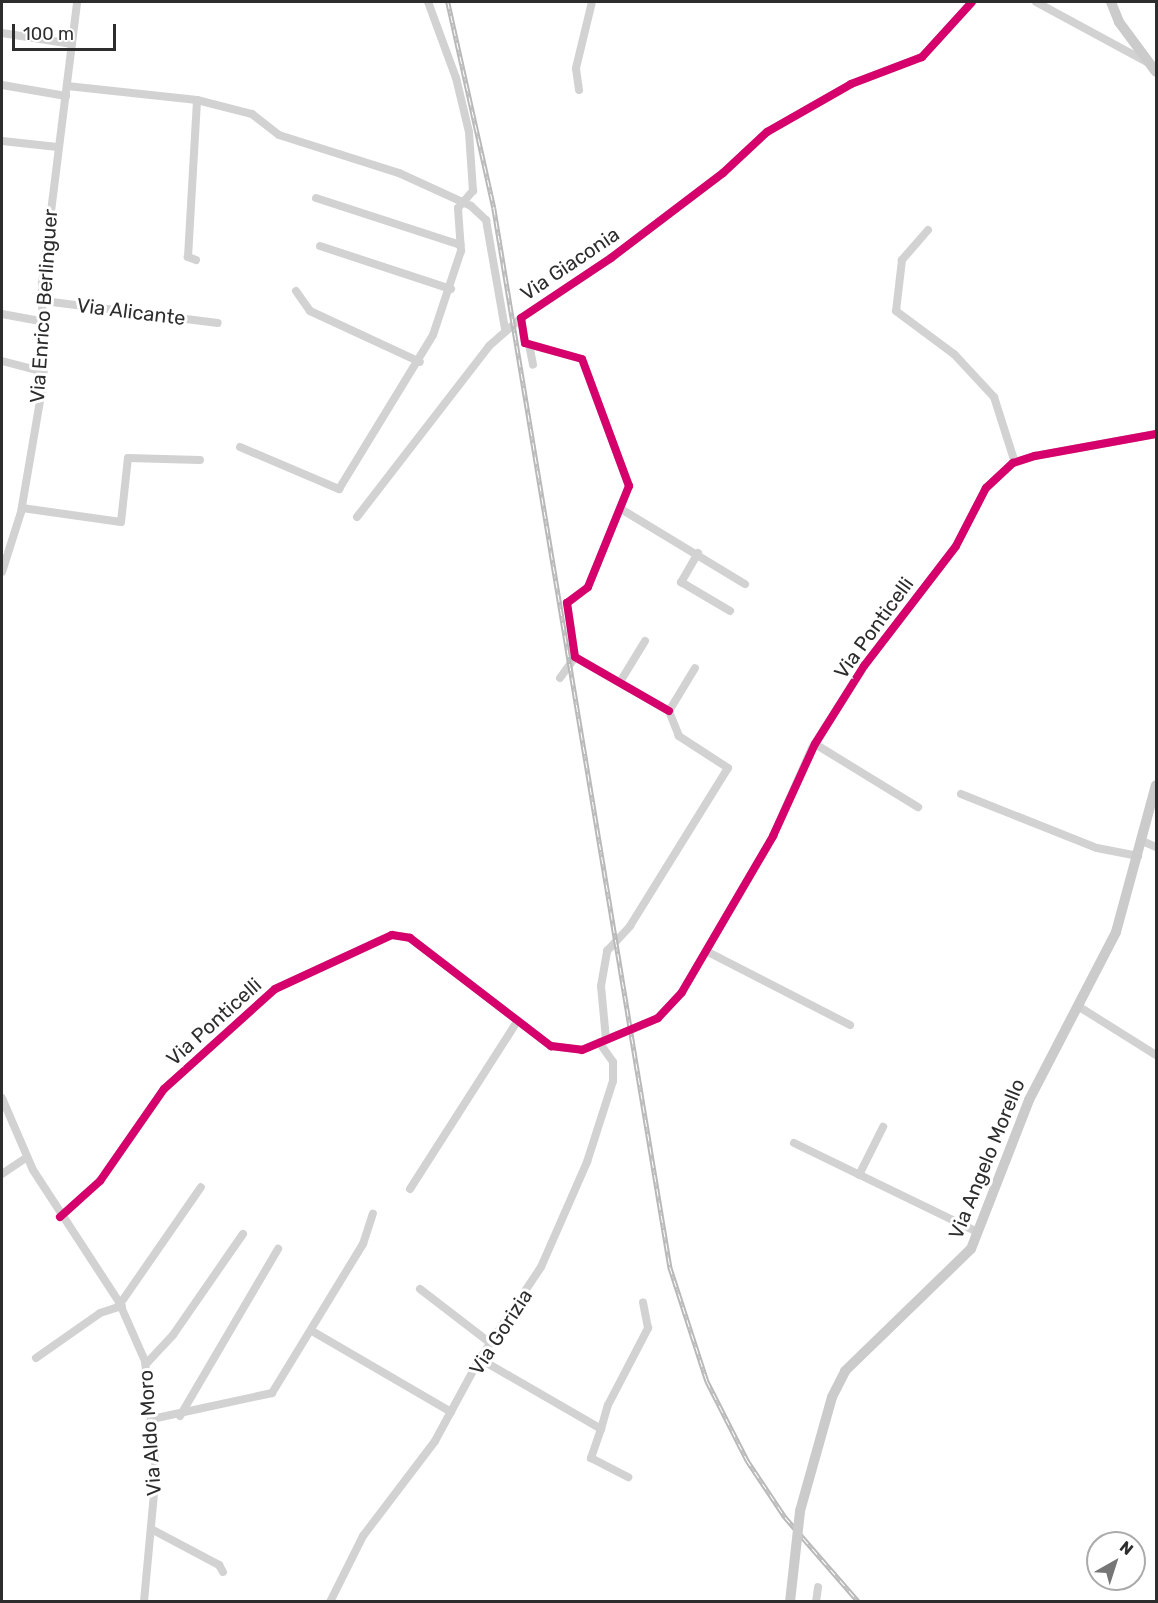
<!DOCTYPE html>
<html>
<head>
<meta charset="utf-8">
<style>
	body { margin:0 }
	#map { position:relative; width:1158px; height:1603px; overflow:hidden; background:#fff; font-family:Rubik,sans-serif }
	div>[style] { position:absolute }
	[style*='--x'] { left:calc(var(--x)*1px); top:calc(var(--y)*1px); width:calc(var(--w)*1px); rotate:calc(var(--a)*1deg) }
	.street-tunnel>* { height:8px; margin-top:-4px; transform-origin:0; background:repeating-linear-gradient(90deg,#d5d5d5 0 8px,transparent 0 12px) }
	.street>* { height:8px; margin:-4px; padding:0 4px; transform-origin:4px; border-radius:4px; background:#d2d2d2 }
	.secondary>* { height:10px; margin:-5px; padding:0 5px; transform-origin:5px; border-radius:5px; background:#cbcbcb }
	.rail>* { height:4.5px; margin-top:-2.25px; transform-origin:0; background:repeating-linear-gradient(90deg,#fff 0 7px,#b9b9b9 0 14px); box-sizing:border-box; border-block:2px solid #b9b9b9 }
	.secondary-bridge>* { height:10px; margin:-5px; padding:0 5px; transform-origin:5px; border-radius:5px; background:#cbcbcb }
	.cycleway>* { height:8px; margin:-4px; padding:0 4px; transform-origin:4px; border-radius:4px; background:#d6006c }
	span { translate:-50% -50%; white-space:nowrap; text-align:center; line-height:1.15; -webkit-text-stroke:6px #fff; paint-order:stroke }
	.street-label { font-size:20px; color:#2d2d2d }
	.frame { position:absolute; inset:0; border:3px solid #2d2d2d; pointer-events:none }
	.north { position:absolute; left:1086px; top:1531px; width:60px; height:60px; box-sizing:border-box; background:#fff; border:2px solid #ababab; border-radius:50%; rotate:39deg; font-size:16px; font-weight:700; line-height:24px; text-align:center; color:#2d2d2d }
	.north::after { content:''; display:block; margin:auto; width:21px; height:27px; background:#767676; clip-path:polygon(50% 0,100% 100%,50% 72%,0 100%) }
	.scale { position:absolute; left:12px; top:24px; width:104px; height:27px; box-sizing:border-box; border:3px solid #2d2d2d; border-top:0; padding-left:8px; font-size:18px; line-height:21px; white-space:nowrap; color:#2d2d2d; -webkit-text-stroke:4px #fff; paint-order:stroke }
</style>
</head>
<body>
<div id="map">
	<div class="street-tunnel">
		<div style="--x:618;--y:1035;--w:18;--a:-22"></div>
	</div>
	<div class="street">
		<div style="--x:1036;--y:2;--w:126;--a:28.4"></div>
		<div style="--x:2;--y:33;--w:71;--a:8.9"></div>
		<div style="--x:2;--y:85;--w:65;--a:9.8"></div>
		<div style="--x:67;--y:86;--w:131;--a:6.1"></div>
		<div style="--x:197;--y:100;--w:57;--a:14.3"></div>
		<div style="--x:252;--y:114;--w:34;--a:38"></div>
		<div style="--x:279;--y:135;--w:126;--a:17.6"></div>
		<div style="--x:399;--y:173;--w:79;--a:24.6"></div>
		<div style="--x:471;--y:206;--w:21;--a:43"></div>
		<div style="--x:486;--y:220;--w:111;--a:80.1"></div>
		<div style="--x:579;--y:90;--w:22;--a:-98"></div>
		<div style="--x:576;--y:68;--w:68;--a:-76.4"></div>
		<div style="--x:2;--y:141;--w:56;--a:6.1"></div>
		<div style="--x:316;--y:198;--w:152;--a:18"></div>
		<div style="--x:928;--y:230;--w:40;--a:131"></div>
		<div style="--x:902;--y:260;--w:51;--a:96.7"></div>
		<div style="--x:896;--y:311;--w:72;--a:36.6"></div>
		<div style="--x:954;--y:354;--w:59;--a:47.1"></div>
		<div style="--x:994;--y:397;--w:69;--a:72.3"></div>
		<div style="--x:320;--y:246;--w:138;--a:18.2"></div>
		<div style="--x:196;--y:260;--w:9;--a:-159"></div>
		<div style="--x:188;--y:257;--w:157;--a:-86.7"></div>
		<div style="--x:296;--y:291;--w:24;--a:55"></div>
		<div style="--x:310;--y:311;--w:121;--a:24.9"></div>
		<div style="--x:44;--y:301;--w:175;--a:7.2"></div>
		<div style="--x:2;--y:314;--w:44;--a:10.5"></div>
		<div style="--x:529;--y:344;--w:21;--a:79"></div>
		<div style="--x:2;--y:361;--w:43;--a:14.7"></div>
		<div style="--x:240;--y:447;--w:108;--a:23"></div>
		<div style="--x:339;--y:489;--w:180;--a:-58.6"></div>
		<div style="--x:433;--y:335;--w:89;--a:-71.6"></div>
		<div style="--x:461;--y:251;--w:43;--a:-94"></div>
		<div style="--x:458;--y:208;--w:23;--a:-49"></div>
		<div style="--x:473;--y:191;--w:59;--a:-93.9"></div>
		<div style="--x:469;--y:132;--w:56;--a:-103.5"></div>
		<div style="--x:456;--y:78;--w:81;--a:-110.2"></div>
		<div style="--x:22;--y:508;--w:100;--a:8"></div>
		<div style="--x:121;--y:522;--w:64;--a:-83.8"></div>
		<div style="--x:128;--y:458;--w:72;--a:1.6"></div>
		<div style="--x:621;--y:509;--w:145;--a:31.2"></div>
		<div style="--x:357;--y:517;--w:216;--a:-52.3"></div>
		<div style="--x:489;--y:346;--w:43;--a:-41.2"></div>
		<div style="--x:698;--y:553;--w:34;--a:120"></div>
		<div style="--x:681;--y:582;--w:57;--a:30.6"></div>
		<div style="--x:2;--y:572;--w:63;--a:-72.4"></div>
		<div style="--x:21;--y:512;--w:131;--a:-80.3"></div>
		<div style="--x:43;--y:383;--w:99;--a:-90.6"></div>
		<div style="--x:42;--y:284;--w:284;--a:-82.9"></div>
		<div style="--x:560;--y:678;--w:26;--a:-54"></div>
		<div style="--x:620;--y:682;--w:48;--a:-58.6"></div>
		<div style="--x:669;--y:711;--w:108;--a:-150.1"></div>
		<div style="--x:575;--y:657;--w:55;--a:-98.4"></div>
		<div style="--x:567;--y:603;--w:26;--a:-37"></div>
		<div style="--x:588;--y:587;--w:109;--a:-67.9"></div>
		<div style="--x:629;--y:486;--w:135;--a:-110.3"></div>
		<div style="--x:582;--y:359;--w:59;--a:-164.3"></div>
		<div style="--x:525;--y:343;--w:25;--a:-99"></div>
		<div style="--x:521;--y:318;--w:108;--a:-33.7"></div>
		<div style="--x:611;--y:258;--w:141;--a:-37.2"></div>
		<div style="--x:723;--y:173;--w:60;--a:-43"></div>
		<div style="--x:767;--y:132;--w:97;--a:-29.7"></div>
		<div style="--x:851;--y:84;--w:76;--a:-20.8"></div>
		<div style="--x:922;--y:57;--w:74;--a:-47.7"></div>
		<div style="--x:669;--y:711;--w:50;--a:-58.8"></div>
		<div style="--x:815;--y:744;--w:121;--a:31.5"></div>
		<div style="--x:961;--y:794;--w:146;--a:21.7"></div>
		<div style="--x:1097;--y:848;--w:42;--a:11"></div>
		<div style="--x:1140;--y:840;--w:17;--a:24"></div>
		<div style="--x:706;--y:951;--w:162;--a:27.2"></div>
		<div style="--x:1081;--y:1008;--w:89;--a:32.1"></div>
		<div style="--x:635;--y:1028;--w:25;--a:-23"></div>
		<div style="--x:658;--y:1018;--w:35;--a:-47"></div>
		<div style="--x:682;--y:992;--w:181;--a:-59.7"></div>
		<div style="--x:773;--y:836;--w:96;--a:-66.1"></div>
		<div style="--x:812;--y:748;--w:97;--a:-57.6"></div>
		<div style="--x:864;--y:666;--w:151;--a:-52.5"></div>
		<div style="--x:956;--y:546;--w:65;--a:-62.7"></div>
		<div style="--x:986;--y:488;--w:37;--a:-43"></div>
		<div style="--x:1013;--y:463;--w:23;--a:-18"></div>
		<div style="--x:1035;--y:456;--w:123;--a:-10.3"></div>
		<div style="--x:606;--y:1039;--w:53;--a:-95.4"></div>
		<div style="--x:601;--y:986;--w:36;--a:-80"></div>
		<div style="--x:607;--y:951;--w:34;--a:-47"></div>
		<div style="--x:630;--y:926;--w:186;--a:-58.2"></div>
		<div style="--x:728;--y:768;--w:59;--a:-146.9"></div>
		<div style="--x:679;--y:736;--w:27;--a:-112"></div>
		<div style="--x:2;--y:1098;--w:78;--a:66.7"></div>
		<div style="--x:33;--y:1170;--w:158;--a:56.9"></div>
		<div style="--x:119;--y:1302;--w:64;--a:66.2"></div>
		<div style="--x:145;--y:1361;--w:112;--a:84.3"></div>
		<div style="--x:156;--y:1472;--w:131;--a:95.3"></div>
		<div style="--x:794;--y:1143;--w:203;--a:25.9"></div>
		<div style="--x:2;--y:1174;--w:30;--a:-34"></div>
		<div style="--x:859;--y:1175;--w:54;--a:-63.4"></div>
		<div style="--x:410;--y:1189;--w:198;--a:-57.4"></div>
		<div style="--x:60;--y:1217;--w:54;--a:-42"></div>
		<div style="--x:100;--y:1181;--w:112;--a:-55.2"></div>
		<div style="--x:164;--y:1089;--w:149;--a:-42"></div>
		<div style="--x:275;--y:989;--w:129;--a:-24.8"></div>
		<div style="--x:392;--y:935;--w:18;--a:9"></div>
		<div style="--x:410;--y:938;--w:178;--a:37.5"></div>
		<div style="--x:551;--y:1046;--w:31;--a:7"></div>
		<div style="--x:582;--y:1050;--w:39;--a:-23"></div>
		<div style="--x:420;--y:1289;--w:88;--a:37.6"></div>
		<div style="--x:120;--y:1304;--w:142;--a:-55.3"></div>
		<div style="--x:312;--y:1331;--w:161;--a:30.2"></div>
		<div style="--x:36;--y:1358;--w:78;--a:-35.1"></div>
		<div style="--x:100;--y:1313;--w:23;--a:-18"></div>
		<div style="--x:480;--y:1359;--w:140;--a:30"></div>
		<div style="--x:601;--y:1429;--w:31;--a:109"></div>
		<div style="--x:591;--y:1458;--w:42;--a:27.2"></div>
		<div style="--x:146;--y:1364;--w:40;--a:-47"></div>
		<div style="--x:173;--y:1335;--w:123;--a:-55.3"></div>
		<div style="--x:180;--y:1416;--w:194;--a:-59.6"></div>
		<div style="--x:152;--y:1419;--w:123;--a:-12.2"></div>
		<div style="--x:272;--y:1393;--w:175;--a:-58.6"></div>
		<div style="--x:363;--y:1244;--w:32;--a:-72"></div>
		<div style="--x:601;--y:1429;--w:25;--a:-74"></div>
		<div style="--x:608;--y:1405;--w:87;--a:-62.5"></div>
		<div style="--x:648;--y:1328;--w:26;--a:-101"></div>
		<div style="--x:153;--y:1530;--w:75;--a:27.9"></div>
		<div style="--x:219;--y:1565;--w:8;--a:60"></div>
		<div style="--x:330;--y:1602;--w:74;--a:-63.4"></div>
		<div style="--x:363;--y:1536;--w:119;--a:-52.8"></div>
		<div style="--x:435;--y:1441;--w:92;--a:-61.5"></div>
		<div style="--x:479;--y:1360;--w:112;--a:-56.3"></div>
		<div style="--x:541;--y:1267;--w:115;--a:-66.3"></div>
		<div style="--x:587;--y:1162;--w:85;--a:-72.2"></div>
		<div style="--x:613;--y:1081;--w:19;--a:-90"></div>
		<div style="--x:613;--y:1062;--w:24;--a:-125"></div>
		<div style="--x:816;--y:1602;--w:15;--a:-82"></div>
	</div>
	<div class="secondary">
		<div style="--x:1111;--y:2;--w:22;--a:68"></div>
		<div style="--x:1119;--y:22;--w:62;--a:53.5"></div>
		<div style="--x:800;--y:1511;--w:118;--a:-74.3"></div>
		<div style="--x:832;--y:1397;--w:29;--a:-63"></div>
		<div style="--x:845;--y:1371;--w:175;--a:-44.1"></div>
		<div style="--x:971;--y:1249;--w:160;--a:-68.7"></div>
		<div style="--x:1029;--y:1100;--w:189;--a:-62.6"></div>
		<div style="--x:1116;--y:932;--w:152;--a:-74.8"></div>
	</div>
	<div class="rail">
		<div style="--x:448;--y:2;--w:211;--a:77.4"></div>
		<div style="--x:494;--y:208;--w:1074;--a:80.56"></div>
		<div style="--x:670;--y:1267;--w:120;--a:72"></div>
		<div style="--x:707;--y:1381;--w:89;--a:63.1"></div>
		<div style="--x:747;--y:1460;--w:69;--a:56.3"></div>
		<div style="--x:785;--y:1517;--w:113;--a:49"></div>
	</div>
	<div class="secondary-bridge">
		<div style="--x:790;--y:1602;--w:92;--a:-83.7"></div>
	</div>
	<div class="cycleway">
		<div style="--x:669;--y:711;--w:108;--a:-150.1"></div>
		<div style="--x:575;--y:657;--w:55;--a:-98.4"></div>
		<div style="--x:567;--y:603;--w:26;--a:-37"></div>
		<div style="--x:588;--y:587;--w:109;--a:-67.9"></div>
		<div style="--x:629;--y:486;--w:135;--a:-110.3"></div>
		<div style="--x:582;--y:359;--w:59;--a:-164.3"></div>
		<div style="--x:525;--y:343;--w:25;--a:-99"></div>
		<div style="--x:521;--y:318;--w:108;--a:-33.7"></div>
		<div style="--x:611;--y:258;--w:141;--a:-37.2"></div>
		<div style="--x:723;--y:173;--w:60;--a:-43"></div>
		<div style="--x:767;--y:132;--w:97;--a:-29.7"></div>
		<div style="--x:851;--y:84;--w:76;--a:-20.8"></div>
		<div style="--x:922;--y:57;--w:74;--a:-47.7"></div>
		<div style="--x:60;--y:1217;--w:54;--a:-42"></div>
		<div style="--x:100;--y:1181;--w:112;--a:-55.2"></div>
		<div style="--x:164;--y:1089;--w:149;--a:-42"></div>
		<div style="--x:275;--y:989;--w:129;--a:-24.8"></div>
		<div style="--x:392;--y:935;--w:18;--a:9"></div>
		<div style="--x:410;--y:938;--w:178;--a:37.5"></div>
		<div style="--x:551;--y:1046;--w:31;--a:7"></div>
		<div style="--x:582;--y:1050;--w:82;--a:-22.8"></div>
		<div style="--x:658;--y:1018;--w:35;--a:-47"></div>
		<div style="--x:682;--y:992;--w:181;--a:-59.7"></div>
		<div style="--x:773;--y:836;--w:101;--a:-65.5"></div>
		<div style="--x:815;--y:744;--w:92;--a:-57.9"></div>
		<div style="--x:864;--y:666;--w:151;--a:-52.5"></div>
		<div style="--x:956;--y:546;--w:65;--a:-62.7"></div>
		<div style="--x:986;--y:488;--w:37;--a:-43"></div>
		<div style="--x:1013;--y:463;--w:23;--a:-18"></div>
		<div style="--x:1035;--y:456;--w:123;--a:-10.3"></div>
	</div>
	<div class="street-label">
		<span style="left:570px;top:264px;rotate:-34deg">Via Giaconia</span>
		<span style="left:44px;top:306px;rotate:-86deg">Via Enrico Berlinguer</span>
		<span style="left:131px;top:312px;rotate:7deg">Via Alicante</span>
		<span style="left:874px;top:628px;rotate:-54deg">Via Ponticelli</span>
		<span style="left:214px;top:1022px;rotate:-42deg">Via Ponticelli</span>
		<span style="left:987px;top:1159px;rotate:-68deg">Via Angelo Morello</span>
		<span style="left:501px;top:1332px;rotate:-57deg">Via Gorizia</span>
		<span style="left:150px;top:1433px;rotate:-94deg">Via Aldo Moro</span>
	</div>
	<div class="frame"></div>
	<div class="north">N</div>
	<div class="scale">100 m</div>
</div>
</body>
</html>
